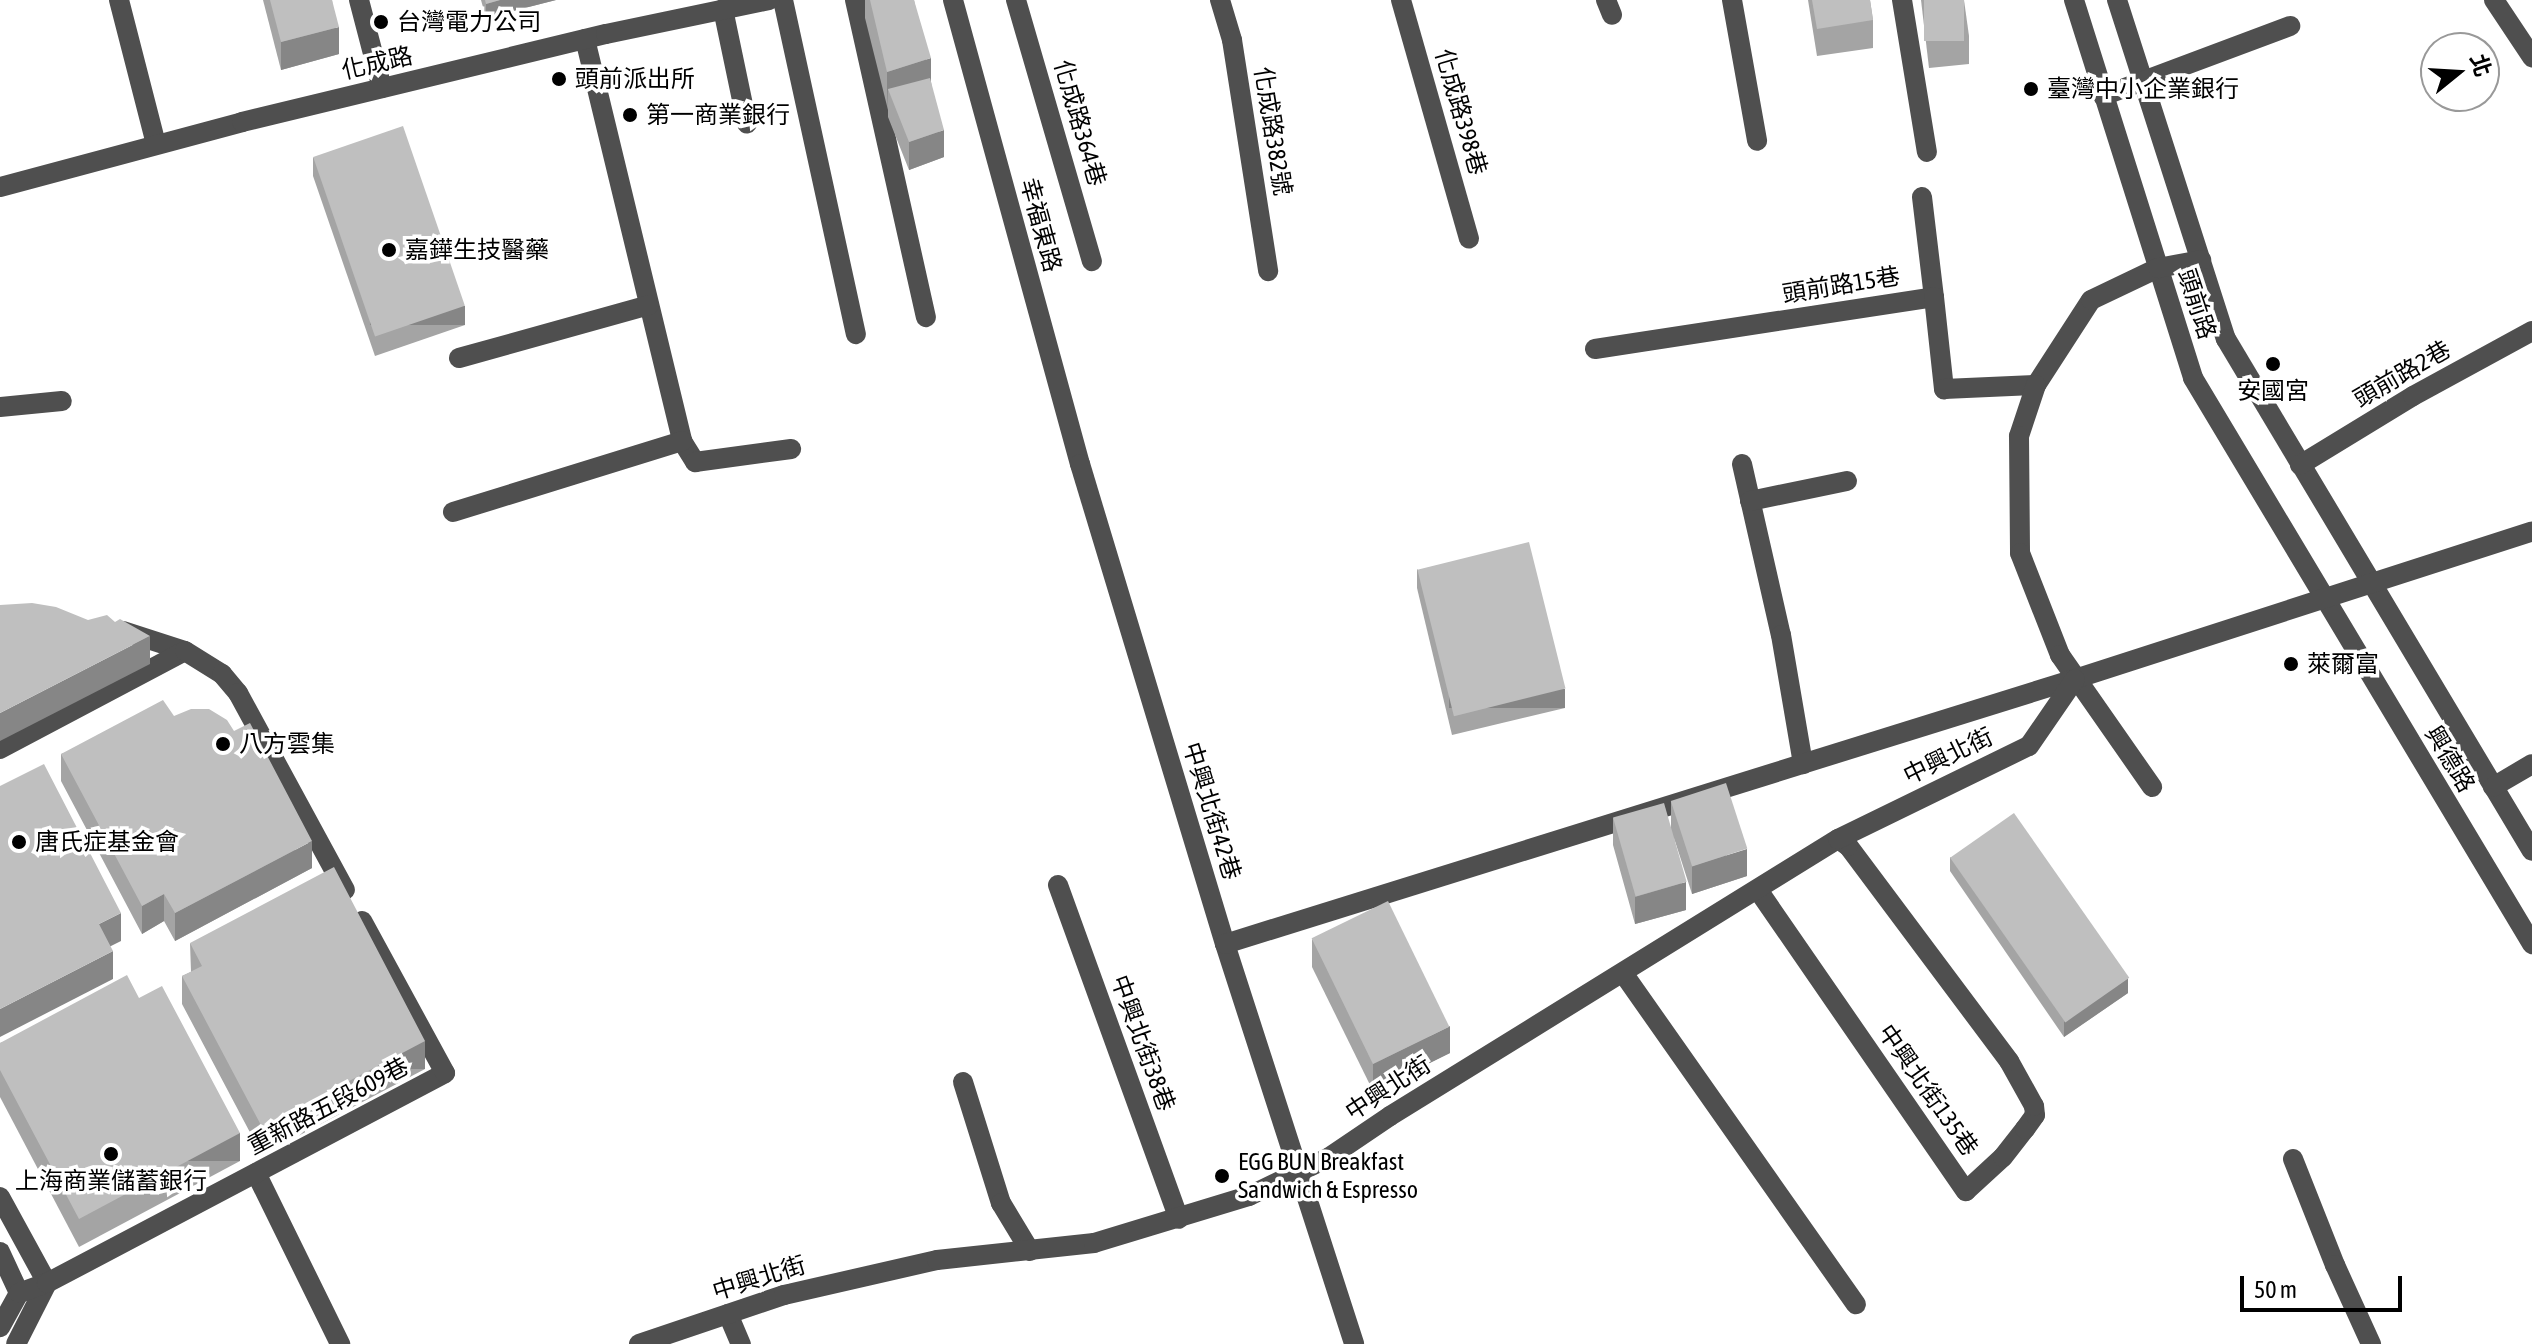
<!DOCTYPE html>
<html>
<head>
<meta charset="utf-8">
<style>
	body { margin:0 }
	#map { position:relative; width:2532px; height:1344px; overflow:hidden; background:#fff; font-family:"Asap Condensed","Noto Sans TC",sans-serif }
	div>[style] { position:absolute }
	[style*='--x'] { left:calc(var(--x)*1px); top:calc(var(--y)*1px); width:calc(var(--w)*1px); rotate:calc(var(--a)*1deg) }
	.minor>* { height:20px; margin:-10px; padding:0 10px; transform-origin:10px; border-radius:10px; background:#4f4f4f }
	.wall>* { inset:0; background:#a4a4a4 }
	.shaded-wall>* { inset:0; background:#868686; transform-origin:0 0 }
	.building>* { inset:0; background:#bfbfbf; transform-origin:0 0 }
	.dots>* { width:22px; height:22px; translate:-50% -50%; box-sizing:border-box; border:4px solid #fff; border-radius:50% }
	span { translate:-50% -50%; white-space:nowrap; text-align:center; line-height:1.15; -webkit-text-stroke:7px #fff; paint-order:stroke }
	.poi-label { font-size:24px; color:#000 }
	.left { translate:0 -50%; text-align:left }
	.street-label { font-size:24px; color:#000 }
	.north { position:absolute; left:2420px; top:32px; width:80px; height:80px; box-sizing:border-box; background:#fff; border:2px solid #999; border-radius:50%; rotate:72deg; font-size:22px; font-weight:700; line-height:32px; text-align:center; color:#000 }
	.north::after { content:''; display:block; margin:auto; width:28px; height:36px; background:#000; clip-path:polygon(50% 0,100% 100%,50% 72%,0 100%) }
	.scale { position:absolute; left:2240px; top:1276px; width:162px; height:36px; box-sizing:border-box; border:4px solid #000; border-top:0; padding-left:10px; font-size:24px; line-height:28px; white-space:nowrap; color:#000; -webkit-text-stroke:6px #fff; paint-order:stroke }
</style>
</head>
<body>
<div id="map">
	<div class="minor">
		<div style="--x:119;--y:0;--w:149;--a:75.6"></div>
		<div style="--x:359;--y:0;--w:91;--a:75.4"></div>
		<div style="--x:783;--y:0;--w:342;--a:77.7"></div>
		<div style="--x:855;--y:0;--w:325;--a:77.4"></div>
		<div style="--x:953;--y:0;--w:481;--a:74.7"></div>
		<div style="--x:1080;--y:464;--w:501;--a:73.19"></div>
		<div style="--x:1225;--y:944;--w:420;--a:72.1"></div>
		<div style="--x:1016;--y:0;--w:272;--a:73.8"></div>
		<div style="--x:1220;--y:0;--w:42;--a:73.3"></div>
		<div style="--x:1232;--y:40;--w:234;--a:81.1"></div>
		<div style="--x:1401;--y:0;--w:248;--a:74.1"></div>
		<div style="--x:1606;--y:0;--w:16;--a:68"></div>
		<div style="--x:1732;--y:0;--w:143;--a:79.9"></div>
		<div style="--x:1902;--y:0;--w:154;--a:80.7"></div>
		<div style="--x:2074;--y:0;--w:396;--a:72.5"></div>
		<div style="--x:2193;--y:378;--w:660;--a:59.08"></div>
		<div style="--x:2117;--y:0;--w:356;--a:72.2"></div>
		<div style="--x:2226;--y:339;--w:596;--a:59.14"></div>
		<div style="--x:2494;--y:0;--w:69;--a:56.3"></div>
		<div style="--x:723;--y:9;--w:117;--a:78.2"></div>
		<div style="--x:585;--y:39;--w:414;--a:76.4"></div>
		<div style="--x:682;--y:441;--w:25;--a:58"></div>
		<div style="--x:695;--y:462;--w:97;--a:-7.7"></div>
		<div style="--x:2103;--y:96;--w:200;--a:-20.5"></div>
		<div style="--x:0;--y:187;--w:251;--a:-15"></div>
		<div style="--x:242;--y:122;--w:374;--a:-13.6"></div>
		<div style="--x:606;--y:34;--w:167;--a:-11.8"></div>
		<div style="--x:1922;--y:197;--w:101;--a:83.2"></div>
		<div style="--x:1595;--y:349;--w:343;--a:-8.7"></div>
		<div style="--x:1934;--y:297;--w:93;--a:83.8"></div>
		<div style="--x:1944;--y:389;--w:92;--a:-2.5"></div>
		<div style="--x:2036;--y:385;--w:101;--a:-57.1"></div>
		<div style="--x:2091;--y:300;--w:74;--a:-25.5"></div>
		<div style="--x:2158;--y:268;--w:44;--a:-10.5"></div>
		<div style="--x:459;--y:358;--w:197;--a:-15.6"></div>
		<div style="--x:2036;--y:385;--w:54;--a:108.4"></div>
		<div style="--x:2019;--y:436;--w:117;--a:89.5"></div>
		<div style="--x:2020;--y:553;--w:110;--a:68.6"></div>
		<div style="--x:2060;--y:655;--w:161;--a:55.1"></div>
		<div style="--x:0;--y:407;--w:62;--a:-5.5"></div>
		<div style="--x:1742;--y:464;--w:175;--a:77.2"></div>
		<div style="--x:1781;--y:635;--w:131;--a:80.3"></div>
		<div style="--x:2300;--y:465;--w:132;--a:-31.4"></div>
		<div style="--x:2413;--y:396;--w:136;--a:-28.6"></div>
		<div style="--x:1750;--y:501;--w:99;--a:-11.7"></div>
		<div style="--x:453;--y:512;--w:240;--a:-17.2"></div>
		<div style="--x:123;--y:631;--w:65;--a:17.9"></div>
		<div style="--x:0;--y:749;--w:209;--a:-27.9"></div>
		<div style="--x:185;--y:651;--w:44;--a:31.9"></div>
		<div style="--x:222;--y:674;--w:25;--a:50"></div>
		<div style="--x:238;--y:693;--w:224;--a:61.5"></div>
		<div style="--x:2493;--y:787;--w:45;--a:-30.5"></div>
		<div style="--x:1058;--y:885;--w:355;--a:70.1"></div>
		<div style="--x:1758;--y:890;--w:366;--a:55.4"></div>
		<div style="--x:1966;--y:1191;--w:50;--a:-42.6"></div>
		<div style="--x:2003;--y:1157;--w:36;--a:-52"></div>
		<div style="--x:2025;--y:1129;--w:17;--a:-54"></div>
		<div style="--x:2035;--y:1115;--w:9;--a:-96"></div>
		<div style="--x:2034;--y:1106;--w:51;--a:-119.1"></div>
		<div style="--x:2009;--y:1061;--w:269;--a:-126.8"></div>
		<div style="--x:1848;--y:846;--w:12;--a:-145"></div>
		<div style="--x:1225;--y:944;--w:890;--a:-17.32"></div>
		<div style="--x:2075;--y:679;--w:480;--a:-17.9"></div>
		<div style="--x:1623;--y:973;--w:405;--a:54.9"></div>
		<div style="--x:963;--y:1082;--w:127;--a:72.6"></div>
		<div style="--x:1001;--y:1203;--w:56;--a:58.9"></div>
		<div style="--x:2293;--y:1159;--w:114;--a:68.4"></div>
		<div style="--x:2335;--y:1265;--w:87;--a:65.5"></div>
		<div style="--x:256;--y:1173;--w:191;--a:63.8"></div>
		<div style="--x:0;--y:1197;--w:98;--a:61.3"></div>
		<div style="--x:47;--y:1283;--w:68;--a:116.9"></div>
		<div style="--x:0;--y:1252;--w:45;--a:65.1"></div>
		<div style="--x:19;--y:1293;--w:39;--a:119"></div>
		<div style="--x:19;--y:1293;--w:30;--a:-20"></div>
		<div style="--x:47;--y:1283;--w:450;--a:-27.8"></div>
		<div style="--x:445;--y:1073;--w:173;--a:-118.6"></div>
		<div style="--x:728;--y:1314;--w:33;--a:67"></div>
		<div style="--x:639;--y:1344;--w:153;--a:-18.7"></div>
		<div style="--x:784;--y:1295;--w:157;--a:-12.9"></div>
		<div style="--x:937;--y:1260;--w:158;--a:-6.2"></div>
		<div style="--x:1094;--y:1243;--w:162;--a:-16.9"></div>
		<div style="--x:1249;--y:1196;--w:88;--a:-25.7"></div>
		<div style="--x:1328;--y:1158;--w:75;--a:-34.1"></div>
		<div style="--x:1390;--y:1116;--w:527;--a:-31.73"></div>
		<div style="--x:1838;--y:839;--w:212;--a:-26"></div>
		<div style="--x:2029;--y:746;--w:81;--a:-55.5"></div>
	</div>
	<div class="wall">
		<div style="clip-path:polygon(263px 0,332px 0,339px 54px,281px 70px)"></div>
		<div style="clip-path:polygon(481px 0,556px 0,486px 18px)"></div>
		<div style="clip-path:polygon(865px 0,914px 0,931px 82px,944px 157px,909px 170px,888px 117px,888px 110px,865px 18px)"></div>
		<div style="clip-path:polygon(1808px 0,1870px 0,1873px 20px,1873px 48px,1817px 56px)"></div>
		<div style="clip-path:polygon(1921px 0,1964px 0,1969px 36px,1969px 64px,1929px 68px)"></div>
		<div style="clip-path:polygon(313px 157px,465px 325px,375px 356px,313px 176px)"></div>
		<div style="clip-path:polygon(1417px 569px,1565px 708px,1452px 735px,1417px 588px)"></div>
		<div style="clip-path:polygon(174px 716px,312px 868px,175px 941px,164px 921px,142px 934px,61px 781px,61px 754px)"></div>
		<div style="clip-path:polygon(1671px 801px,1747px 876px,1692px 894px,1674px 838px,1686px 910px,1635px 924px,1613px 845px,1613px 818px,1671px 827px)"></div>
		<div style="clip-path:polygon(1950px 857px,2128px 993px,2064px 1037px,1950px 871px)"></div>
		<div style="clip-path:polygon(1312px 939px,1450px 1053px,1373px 1091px,1312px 967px)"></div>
		<div style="clip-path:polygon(190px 943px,425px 1069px,262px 1155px,182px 1004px,182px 976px,191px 972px)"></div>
		<div style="clip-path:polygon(139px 998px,240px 1161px,79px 1247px,0 1097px,0 1043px)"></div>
	</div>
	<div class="shaded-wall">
		<div style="clip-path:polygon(500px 0,556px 0,486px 18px,486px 4px)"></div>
		<div style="clip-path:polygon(339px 27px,339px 54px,281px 70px,281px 42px)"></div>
		<div style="clip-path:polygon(931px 58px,931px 96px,888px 89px,887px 110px,887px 72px)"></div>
		<div style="clip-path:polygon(944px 130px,944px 157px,909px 170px,909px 142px)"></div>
		<div style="left:465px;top:306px;width:19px;height:95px;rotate:90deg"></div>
		<div style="clip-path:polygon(150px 636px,150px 664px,0 741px,0 713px)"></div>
		<div style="left:1565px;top:689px;width:19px;height:116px;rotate:90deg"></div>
		<div style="clip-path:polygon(312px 841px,312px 868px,175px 941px,175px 913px)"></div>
		<div style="clip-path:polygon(1747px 849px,1747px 876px,1692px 894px,1692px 866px)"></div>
		<div style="clip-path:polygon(1686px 882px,1686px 910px,1635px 924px,1635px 897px)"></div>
		<div style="clip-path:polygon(164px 894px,164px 921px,142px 934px,142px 906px)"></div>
		<div style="clip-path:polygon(121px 913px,121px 941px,99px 952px,99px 924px)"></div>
		<div style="clip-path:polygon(113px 951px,113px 979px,0 1037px,0 1009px)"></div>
		<div style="clip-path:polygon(2128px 978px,2128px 993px,2064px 1037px,2064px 1022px)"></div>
		<div style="clip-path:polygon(1450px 1026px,1450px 1053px,1373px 1091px,1373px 1064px)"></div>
		<div style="left:425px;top:1041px;width:28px;height:184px;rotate:90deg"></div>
		<div style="left:240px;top:1133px;width:28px;height:183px;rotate:90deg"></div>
	</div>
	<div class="building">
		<div style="clip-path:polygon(270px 0,332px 0,339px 27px,281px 42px)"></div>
		<div style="clip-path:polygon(485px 0,500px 0,486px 4px)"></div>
		<div style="clip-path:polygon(870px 0,914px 0,931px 58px,887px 72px)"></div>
		<div style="clip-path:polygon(1812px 0,1870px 0,1873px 20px,1817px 29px)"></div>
		<div style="left:1924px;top:0;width:40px;height:41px"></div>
		<div style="clip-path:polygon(930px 78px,944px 130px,909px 142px,888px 89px)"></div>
		<div style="left:403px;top:126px;width:190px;height:95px;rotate:71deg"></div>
		<div style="left:1529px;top:542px;width:151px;height:115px;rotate:76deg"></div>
		<div style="clip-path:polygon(32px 603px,56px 607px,88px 620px,107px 615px,115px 622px,120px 619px,150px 636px,0 713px,0 605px)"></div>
		<div style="clip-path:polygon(163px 700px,174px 716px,191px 709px,209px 709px,227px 720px,234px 731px,250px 723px,312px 841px,175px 913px,164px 894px,142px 906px,61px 754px)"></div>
		<div style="clip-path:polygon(44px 764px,121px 913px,99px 924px,113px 951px,0 1009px,0 786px)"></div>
		<div style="left:1726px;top:783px;width:69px;height:58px;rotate:72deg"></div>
		<div style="left:1664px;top:803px;width:82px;height:53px;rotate:74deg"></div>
		<div style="left:2014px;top:813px;width:201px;height:78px;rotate:55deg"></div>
		<div style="clip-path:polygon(334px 867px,425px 1041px,262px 1127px,182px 976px,202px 966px,190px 943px)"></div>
		<div style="left:1388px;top:901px;width:140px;height:85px;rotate:64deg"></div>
		<div style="clip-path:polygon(127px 975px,139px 998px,162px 986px,240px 1133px,79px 1219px,0 1070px,0 1043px)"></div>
	</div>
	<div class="dots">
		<div style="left:381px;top:22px;background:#000"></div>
		<div style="left:559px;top:79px;background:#000"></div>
		<div style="left:2031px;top:89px;background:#000"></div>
		<div style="left:630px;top:115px;background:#000"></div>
		<div style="left:389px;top:250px;background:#000"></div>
		<div style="left:2273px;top:364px;background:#000"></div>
		<div style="left:2291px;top:664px;background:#000"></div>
		<div style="left:223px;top:744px;background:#000"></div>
		<div style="left:19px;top:842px;background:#000"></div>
		<div style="left:111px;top:1154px;background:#000"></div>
		<div style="left:1222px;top:1176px;background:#000"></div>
	</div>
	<div class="poi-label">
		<span class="left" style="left:397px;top:22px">台灣電力公司</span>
		<span class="left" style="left:575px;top:79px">頭前派出所</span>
		<span class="left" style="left:2047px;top:89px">臺灣中小企業銀行</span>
		<span class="left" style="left:646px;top:115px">第一商業銀行</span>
		<span class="left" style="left:405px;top:250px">嘉鏵生技醫藥</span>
		<span style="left:2273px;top:391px">安國宮</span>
		<span class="left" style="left:2307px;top:664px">萊爾富</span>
		<span class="left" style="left:239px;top:744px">八方雲集</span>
		<span class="left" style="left:35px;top:842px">唐氏症基金會</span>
		<span class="left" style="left:1238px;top:1176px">EGG BUN Breakfast<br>Sandwich &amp; Espresso</span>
		<span style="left:111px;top:1181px">上海商業儲蓄銀行</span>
	</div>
	<div class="street-label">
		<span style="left:377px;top:63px;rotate:-13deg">化成路</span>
		<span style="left:1461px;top:112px;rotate:74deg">化成路398巷</span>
		<span style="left:1080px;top:123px;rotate:74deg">化成路364巷</span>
		<span style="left:1273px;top:131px;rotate:81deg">化成路382號</span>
		<span style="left:1041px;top:225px;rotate:75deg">幸福東路</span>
		<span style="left:1841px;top:285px;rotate:-9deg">頭前路15巷</span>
		<span style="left:2197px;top:304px;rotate:72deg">頭前路</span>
		<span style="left:2402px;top:374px;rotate:-30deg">頭前路2巷</span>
		<span style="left:1948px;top:756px;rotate:-26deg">中興北街</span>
		<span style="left:2450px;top:759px;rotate:59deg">興德路</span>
		<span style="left:1212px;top:811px;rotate:73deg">中興北街42巷</span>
		<span style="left:1143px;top:1043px;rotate:70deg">中興北街38巷</span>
		<span style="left:1388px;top:1088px;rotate:-33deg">中興北街</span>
		<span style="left:1928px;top:1090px;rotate:55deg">中興北街135巷</span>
		<span style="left:328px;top:1106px;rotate:-28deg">重新路五段609巷</span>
		<span style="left:759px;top:1278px;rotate:-17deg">中興北街</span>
	</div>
	<div class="north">北</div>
	<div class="scale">50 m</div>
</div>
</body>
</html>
